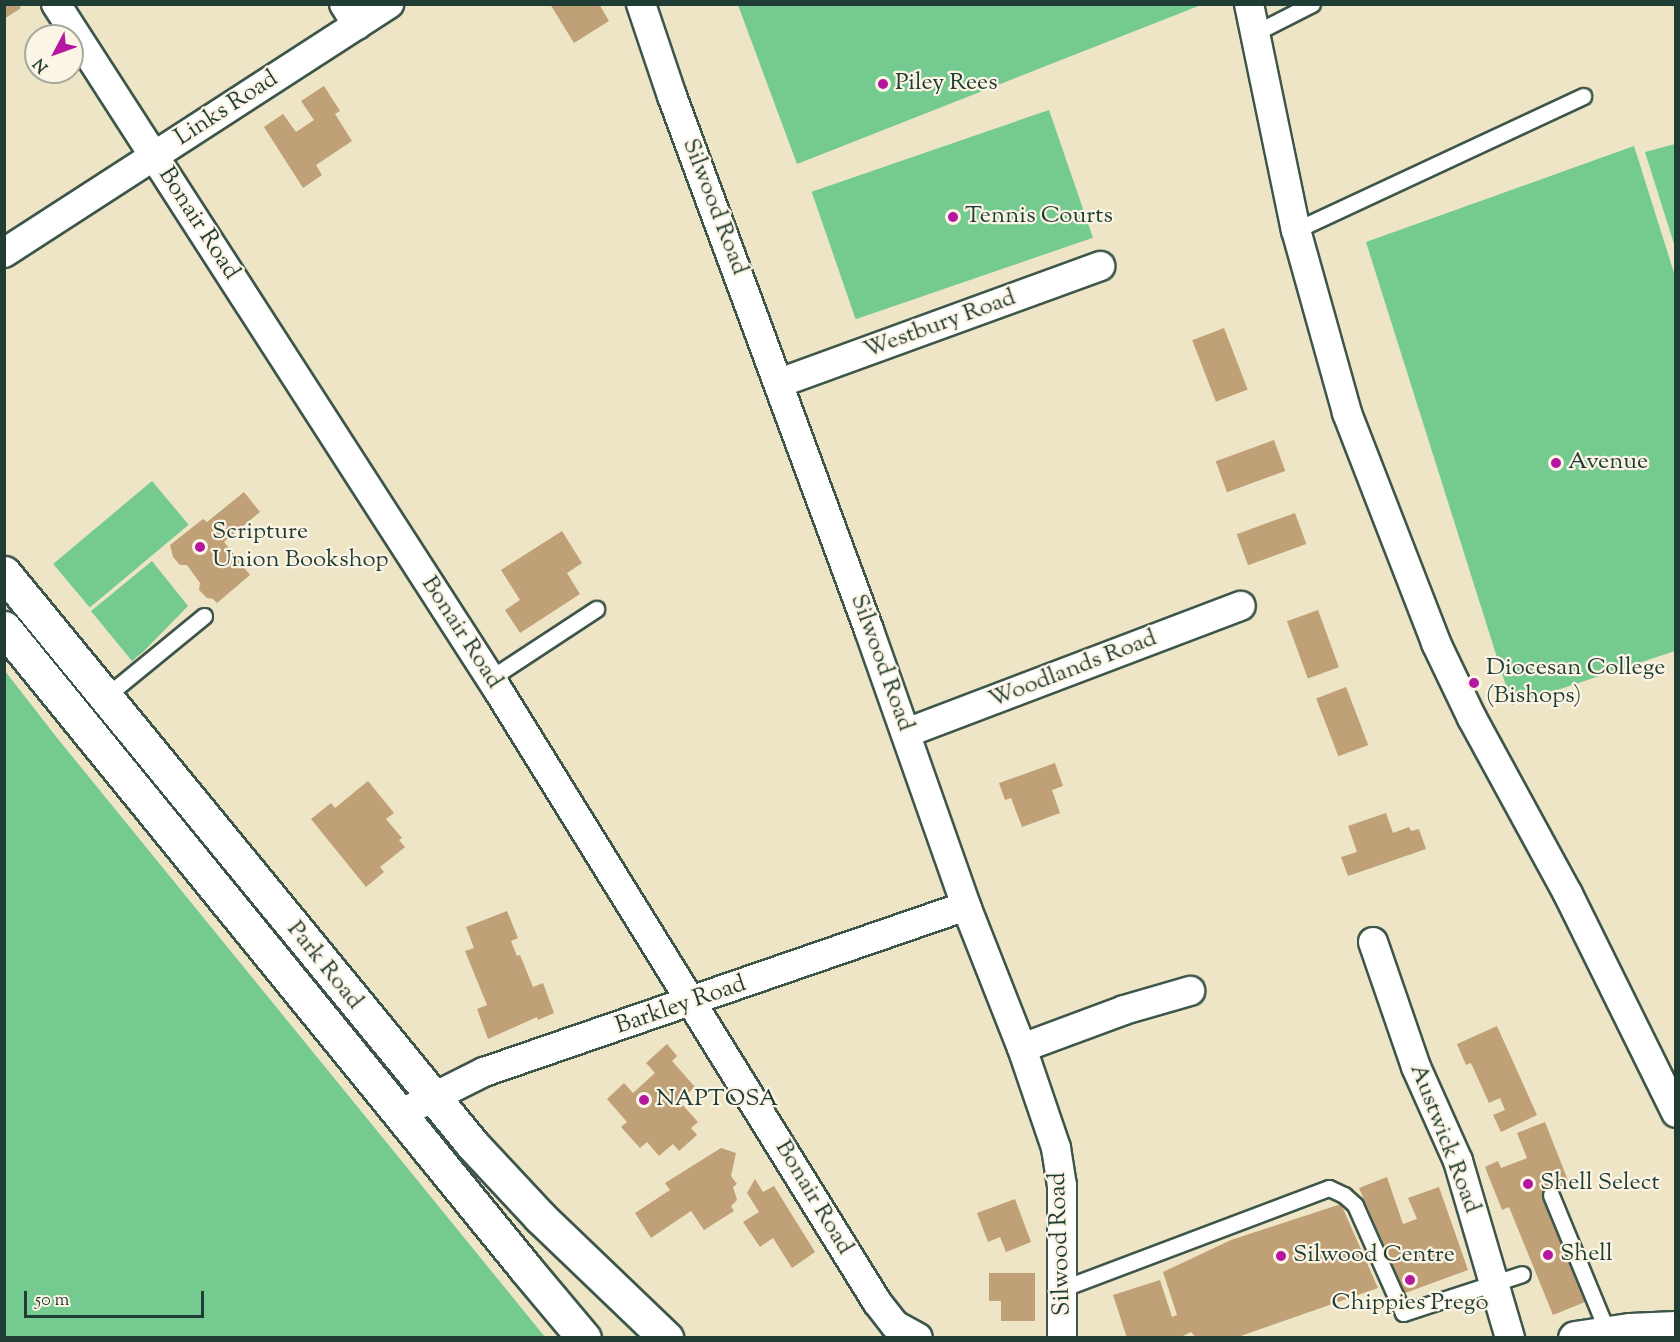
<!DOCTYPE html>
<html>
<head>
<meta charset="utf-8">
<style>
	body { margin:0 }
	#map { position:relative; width:1680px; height:1342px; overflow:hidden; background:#ede5c6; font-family:"Sorts Mill Goudy",serif }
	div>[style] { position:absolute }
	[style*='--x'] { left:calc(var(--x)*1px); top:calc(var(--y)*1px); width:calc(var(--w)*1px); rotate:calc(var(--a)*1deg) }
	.green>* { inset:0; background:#74ca8f; transform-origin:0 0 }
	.building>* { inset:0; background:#c0a076; transform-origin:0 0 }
	.roads { filter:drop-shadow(2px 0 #3e564a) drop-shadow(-2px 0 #3e564a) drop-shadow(0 2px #3e564a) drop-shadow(0 -2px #3e564a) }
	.service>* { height:15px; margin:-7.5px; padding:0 7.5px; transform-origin:7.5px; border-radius:7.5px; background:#fff }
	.minor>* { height:28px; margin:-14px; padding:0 14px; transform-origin:14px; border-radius:14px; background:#fff }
	.secondary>* { height:33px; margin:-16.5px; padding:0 16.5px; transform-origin:16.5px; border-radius:16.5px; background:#fff }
	.primary>* { height:33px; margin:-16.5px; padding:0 16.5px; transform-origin:16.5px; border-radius:16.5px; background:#fff }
	.dots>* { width:16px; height:16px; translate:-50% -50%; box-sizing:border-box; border:3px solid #fcf5e5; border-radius:50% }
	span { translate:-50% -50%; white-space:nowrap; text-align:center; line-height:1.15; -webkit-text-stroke:4.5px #fcf5e5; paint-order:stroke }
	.poi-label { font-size:24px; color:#1f3d34 }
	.left { translate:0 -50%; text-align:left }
	.street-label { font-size:24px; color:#1f3d34 }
	.frame { position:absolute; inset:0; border:6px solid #1f3d34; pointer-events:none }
	.north { position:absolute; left:24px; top:24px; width:60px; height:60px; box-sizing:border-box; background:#fcf5e5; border:2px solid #a4ab9e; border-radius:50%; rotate:229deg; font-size:16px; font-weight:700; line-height:24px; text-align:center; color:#1f3d34 }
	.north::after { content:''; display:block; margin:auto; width:21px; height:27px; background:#b5179e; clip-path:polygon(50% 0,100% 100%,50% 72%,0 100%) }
	.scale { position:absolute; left:24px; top:1291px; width:180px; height:27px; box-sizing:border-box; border:3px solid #1f3d34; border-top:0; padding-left:8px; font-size:18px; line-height:21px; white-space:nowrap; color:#1f3d34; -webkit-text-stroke:4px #fcf5e5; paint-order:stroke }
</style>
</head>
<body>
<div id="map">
	<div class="green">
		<div style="clip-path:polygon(738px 5px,738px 4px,1201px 5px,797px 164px)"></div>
		<div style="left:1049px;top:110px;width:135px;height:251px;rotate:71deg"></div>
		<div style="clip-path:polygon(1675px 144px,1676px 144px,1675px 247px,1645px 152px)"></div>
		<div style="clip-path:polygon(1634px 146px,1675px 276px,1675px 651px,1512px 705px,1366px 242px)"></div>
		<div style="left:152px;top:481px;width:57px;height:129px;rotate:50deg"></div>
		<div style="clip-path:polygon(152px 561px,188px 606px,144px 651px,132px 661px,91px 611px)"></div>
		<div style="clip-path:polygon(5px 671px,58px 739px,545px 1337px,5px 1337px)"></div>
	</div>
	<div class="building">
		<div style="clip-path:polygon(4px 4px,18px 4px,21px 8px,4px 19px)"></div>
		<div style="clip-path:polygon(550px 4px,599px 4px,609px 21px,574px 43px)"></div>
		<div style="clip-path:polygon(324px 86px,340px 111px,335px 114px,352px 141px,316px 165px,322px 175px,303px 188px,264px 127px,283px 114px,296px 132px,314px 120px,301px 101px)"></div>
		<div style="left:1224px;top:328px;width:66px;height:34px;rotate:69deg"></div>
		<div style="left:1274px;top:440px;width:33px;height:62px;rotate:70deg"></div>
		<div style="clip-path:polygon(244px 492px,260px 512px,224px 542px,250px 575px,217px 603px,213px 599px,207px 598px,199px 590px,200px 583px,187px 565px,180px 565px,173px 557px,170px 545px,203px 519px,207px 522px)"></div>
		<div style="left:1295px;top:513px;width:33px;height:62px;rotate:70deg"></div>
		<div style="clip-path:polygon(562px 531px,582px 563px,567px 573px,580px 594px,520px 633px,505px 610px,520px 600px,501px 570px)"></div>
		<div style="left:1318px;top:610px;width:61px;height:33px;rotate:70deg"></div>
		<div style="left:1346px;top:687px;width:62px;height:32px;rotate:69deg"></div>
		<div style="clip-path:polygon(1055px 763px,1063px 786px,1052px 790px,1060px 813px,1022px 827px,1011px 798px,1005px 800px,999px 783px)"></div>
		<div style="clip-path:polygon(368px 781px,394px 813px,386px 819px,402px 838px,399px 840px,405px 847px,380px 867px,384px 872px,366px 887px,311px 819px,331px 803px,335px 808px)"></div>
		<div style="clip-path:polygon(1386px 813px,1393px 833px,1409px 827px,1411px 831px,1419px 829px,1426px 849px,1348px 876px,1341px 857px,1357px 852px,1348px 826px)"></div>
		<div style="clip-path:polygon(507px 911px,518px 938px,511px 941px,517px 956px,520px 955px,533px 987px,543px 983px,554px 1013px,538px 1020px,537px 1017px,488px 1039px,477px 1009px,487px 1005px,465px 951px,474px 948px,466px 927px)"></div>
		<div style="clip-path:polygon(1497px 1026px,1537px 1115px,1501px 1132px,1493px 1115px,1505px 1110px,1500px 1098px,1489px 1103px,1471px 1063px,1466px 1065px,1457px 1044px)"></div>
		<div style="clip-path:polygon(667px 1044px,677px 1056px,672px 1061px,695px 1087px,679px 1101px,698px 1122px,691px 1128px,697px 1135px,679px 1151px,673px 1144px,659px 1156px,647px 1142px,640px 1148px,621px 1127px,627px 1122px,607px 1099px,624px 1083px,633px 1093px,655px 1073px,646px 1063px)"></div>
		<div style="clip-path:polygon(1545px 1122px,1569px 1183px,1542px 1194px,1585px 1302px,1553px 1315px,1509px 1207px,1502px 1210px,1485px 1167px,1498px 1161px,1501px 1168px,1527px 1158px,1517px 1133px)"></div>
		<div style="clip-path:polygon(721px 1148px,736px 1153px,731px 1176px,737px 1184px,733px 1187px,737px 1200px,731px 1206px,734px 1211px,704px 1230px,691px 1211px,651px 1238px,635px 1213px,670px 1190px,665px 1183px)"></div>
		<div style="clip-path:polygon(1387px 1177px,1403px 1224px,1417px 1219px,1408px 1198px,1439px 1187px,1468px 1270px,1405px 1293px,1359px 1188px)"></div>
		<div style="clip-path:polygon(755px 1179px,763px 1192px,774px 1186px,815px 1252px,792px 1268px,773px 1238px,760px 1247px,743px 1222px,759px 1212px,747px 1193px)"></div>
		<div style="clip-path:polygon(1015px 1199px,1031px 1242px,1006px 1252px,1000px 1237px,988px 1242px,977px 1213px)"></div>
		<div style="clip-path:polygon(1341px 1204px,1378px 1288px,1235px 1338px,1196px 1338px,1191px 1332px,1179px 1338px,1127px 1338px,1113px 1295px,1160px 1280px,1172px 1317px,1177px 1315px,1163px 1272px,1231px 1240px)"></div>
		<div style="clip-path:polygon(989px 1273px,1035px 1273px,1035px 1321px,1001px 1321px,1001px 1301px,989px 1301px)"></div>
	</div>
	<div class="roads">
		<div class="service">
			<div style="--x:1255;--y:33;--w:64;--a:-27"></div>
			<div style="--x:1296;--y:230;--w:317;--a:-25"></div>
			<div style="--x:491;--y:678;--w:126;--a:-33.3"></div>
			<div style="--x:105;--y:697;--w:128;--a:-39.3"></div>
			<div style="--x:1551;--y:1195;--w:149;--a:67.6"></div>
			<div style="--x:1064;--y:1288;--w:283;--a:-20.7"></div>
			<div style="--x:1329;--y:1188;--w:17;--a:25"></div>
			<div style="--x:1344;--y:1195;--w:15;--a:42"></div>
			<div style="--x:1355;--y:1205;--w:118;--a:66"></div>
			<div style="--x:1403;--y:1313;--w:125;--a:-18.1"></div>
		</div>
		<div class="minor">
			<div style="--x:56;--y:4;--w:816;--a:57.21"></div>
			<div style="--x:498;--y:690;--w:720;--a:58.23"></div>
			<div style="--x:877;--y:1302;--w:29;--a:52"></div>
			<div style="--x:895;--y:1325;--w:26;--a:29"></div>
			<div style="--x:344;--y:4;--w:25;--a:58"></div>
			<div style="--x:641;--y:4;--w:97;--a:71.4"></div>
			<div style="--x:672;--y:96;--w:569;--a:69.75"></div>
			<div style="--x:869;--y:630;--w:293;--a:70.6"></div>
			<div style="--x:966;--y:906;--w:153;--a:68.5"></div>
			<div style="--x:1022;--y:1048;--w:106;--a:71.2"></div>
			<div style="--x:1056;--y:1148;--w:37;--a:81"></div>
			<div style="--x:1062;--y:1185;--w:153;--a:90"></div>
			<div style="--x:1249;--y:4;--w:231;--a:78.3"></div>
			<div style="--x:1296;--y:230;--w:190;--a:74.4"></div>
			<div style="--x:1347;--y:413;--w:247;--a:68.8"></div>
			<div style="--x:1436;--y:643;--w:83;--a:64.4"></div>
			<div style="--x:1472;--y:718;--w:200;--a:61.4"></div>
			<div style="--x:1568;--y:894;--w:244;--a:63.7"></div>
			<div style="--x:4;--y:253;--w:459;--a:-32.9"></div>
			<div style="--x:779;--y:383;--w:342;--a:-20"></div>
			<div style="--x:906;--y:733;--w:358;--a:-20.8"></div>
			<div style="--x:1373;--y:942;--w:132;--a:71"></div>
			<div style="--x:1416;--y:1067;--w:103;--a:65.9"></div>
			<div style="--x:1458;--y:1161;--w:184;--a:73.6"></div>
			<div style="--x:1022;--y:1048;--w:109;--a:-20.4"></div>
			<div style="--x:1124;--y:1010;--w:69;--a:-16.1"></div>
			<div style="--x:400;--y:1114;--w:94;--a:-26.6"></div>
			<div style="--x:484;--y:1072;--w:510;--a:-19"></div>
		</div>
		<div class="secondary">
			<div style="--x:4;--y:573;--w:738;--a:50.66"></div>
			<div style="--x:472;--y:1144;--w:100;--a:47"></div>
			<div style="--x:540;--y:1217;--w:175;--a:43.8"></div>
			<div style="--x:4;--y:628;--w:827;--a:50.84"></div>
			<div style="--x:526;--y:1269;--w:90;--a:50"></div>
		</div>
		<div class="primary">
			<div style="--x:1575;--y:1338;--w:56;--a:-8.3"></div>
			<div style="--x:1630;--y:1330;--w:46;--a:-2.5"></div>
		</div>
	</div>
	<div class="dots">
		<div style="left:883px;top:84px;background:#b5179e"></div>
		<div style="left:953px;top:217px;background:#b5179e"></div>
		<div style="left:1556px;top:463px;background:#b5179e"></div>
		<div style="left:200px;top:547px;background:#b5179e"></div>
		<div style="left:1474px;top:683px;background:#b5179e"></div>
		<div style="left:644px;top:1100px;background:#b5179e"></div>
		<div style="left:1528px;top:1184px;background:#b5179e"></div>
		<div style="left:1548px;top:1255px;background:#b5179e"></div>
		<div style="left:1281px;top:1256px;background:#b5179e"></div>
		<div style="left:1410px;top:1280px;background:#b5179e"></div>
	</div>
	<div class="poi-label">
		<span class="left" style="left:895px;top:84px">Piley Rees</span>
		<span class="left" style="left:965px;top:217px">Tennis Courts</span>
		<span class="left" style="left:1568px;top:463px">Avenue</span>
		<span class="left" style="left:212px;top:547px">Scripture<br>Union Bookshop</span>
		<span class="left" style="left:1486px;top:683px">Diocesan College<br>(Bishops)</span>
		<span class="left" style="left:656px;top:1100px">NAPTOSA</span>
		<span class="left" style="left:1540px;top:1184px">Shell Select</span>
		<span class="left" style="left:1560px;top:1255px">Shell</span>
		<span class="left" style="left:1293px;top:1256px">Silwood Centre</span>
		<span style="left:1410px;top:1304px">Chippies Prego</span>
	</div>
	<div class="street-label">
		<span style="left:227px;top:109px;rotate:-33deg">Links Road</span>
		<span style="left:714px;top:207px;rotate:69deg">Silwood Road</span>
		<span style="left:198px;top:224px;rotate:57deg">Bonair Road</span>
		<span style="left:940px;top:325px;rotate:-20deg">Westbury Road</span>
		<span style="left:461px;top:633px;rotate:57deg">Bonair Road</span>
		<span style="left:881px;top:663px;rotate:70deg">Silwood Road</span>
		<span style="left:1073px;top:670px;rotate:-21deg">Woodlands Road</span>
		<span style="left:324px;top:966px;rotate:51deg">Park Road</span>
		<span style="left:681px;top:1006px;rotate:-19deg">Barkley Road</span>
		<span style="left:1444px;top:1139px;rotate:69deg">Austwick Road</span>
		<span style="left:813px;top:1198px;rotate:59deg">Bonair Road</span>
		<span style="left:1061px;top:1244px;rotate:-92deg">Silwood Road</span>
	</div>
	<div class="frame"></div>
	<div class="north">N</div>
	<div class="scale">50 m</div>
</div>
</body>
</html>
